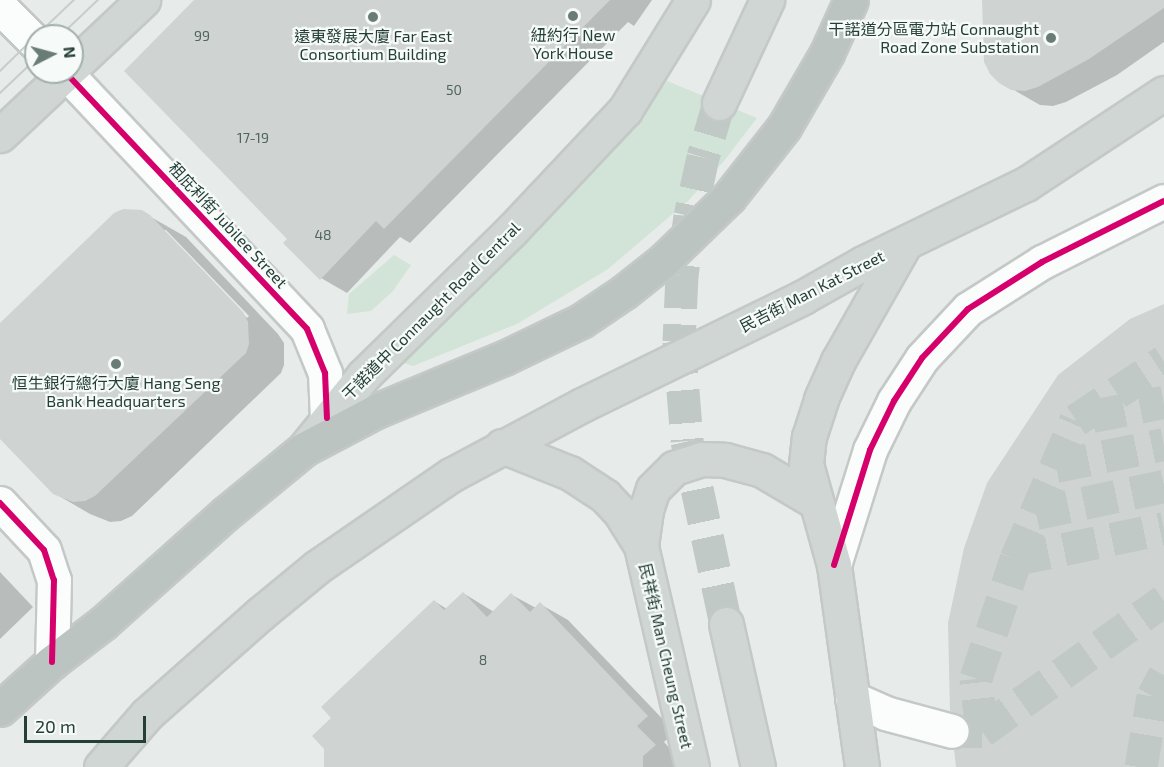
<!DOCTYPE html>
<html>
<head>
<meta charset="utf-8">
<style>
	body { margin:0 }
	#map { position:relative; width:1164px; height:767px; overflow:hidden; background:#e7ecea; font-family:"Exo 2","Noto Sans TC",sans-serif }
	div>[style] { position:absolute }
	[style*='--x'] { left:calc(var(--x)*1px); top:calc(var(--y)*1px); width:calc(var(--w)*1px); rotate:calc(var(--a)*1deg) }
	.green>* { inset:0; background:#d1e4d7 }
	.shadow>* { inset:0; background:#0003 }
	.building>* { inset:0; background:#cfd3d1 }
	.minor-tunnel>* { height:33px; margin-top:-16.5px; transform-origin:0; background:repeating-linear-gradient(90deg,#c0c9c6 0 33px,transparent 0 49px) }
	.major-tunnel>* { height:33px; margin-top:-16.5px; transform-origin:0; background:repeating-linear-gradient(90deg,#c0c9c6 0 33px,transparent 0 49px) }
	.roads { filter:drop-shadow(2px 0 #c4c9c7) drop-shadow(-2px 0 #c4c9c7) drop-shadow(0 2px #c4c9c7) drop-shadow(0 -2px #c4c9c7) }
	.minor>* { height:33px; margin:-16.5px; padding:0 16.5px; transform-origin:16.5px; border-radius:16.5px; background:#fbfcfc }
	.major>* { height:33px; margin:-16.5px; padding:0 16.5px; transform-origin:16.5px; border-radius:16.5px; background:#cfd6d4 }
	.highway>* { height:33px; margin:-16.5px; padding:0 16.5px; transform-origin:16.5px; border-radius:16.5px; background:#bcc4c2 }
	.tram>* { height:1.5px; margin:-0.75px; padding:0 0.75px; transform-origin:0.75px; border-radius:0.75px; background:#c8cccb }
	.cycleway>* { height:6px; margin:-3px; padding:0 3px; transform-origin:3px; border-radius:3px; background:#d6006c }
	.dots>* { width:16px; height:16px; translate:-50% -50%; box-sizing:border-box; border:3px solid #f6faf8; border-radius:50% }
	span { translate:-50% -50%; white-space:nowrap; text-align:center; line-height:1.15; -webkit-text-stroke:4.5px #f6faf8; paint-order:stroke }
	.number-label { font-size:14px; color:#50655f }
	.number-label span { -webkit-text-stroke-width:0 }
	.poi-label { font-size:16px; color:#253f38 }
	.right { translate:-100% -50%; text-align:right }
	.street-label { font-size:16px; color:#253f38 }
	.north { position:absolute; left:24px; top:24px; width:60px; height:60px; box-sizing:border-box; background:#f6faf8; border:2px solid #a2afab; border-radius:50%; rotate:84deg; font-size:16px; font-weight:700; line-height:24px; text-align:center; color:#253f38 }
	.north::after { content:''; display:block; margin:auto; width:21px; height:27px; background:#697c76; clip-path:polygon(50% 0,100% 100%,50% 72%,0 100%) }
	.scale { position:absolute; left:24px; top:716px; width:122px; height:27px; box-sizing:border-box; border:3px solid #253f38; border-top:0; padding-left:8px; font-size:18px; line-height:21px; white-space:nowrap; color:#253f38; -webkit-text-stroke:4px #f6faf8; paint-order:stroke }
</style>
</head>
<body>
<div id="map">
	<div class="green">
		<div style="clip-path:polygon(667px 81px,757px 118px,724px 161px,689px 200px,608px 269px,517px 324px,413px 366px,404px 363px,401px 355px,405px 346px,607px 157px)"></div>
		<div style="clip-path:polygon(394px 255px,411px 265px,393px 291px,371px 311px,347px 314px,349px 294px)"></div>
	</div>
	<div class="shadow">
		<div style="clip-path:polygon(197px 0,652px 0,634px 26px,628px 22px,410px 243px,400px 237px,347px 293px,321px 278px,289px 239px)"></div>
		<div style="clip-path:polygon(984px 0,1164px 0,1164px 42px,1117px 75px,1066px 102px,1053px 106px,1040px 105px,1000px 82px)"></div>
		<div style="clip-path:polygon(evenodd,142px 212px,186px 237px,278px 334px,284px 343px,284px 365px,281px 373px,132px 516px,121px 521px,110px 522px,90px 514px,54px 493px,0 437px,0 325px,142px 212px,162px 230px,166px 230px,249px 316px,247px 318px,162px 230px)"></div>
		<div style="clip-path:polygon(0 572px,33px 607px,0 639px)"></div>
		<div style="clip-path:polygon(463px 593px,494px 612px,512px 595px,536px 608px,540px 604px,568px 620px,675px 732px,664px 742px,682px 762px,677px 767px,332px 767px,333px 718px,434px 601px,447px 609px)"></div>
	</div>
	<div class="building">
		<div style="clip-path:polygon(194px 0,610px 0,384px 229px,376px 221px,320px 280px,283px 243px,287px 239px,124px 71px)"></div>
		<div style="clip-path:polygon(982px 0,1164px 0,1164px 8px,1089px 59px,1038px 87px,1025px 91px,1011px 90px,999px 83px,990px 74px,984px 62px)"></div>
		<div style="clip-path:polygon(123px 209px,142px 210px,150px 215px,243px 312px,248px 322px,249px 344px,246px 353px,95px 496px,85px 501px,73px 502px,53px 494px,0 439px,0 323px,114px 213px)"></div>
		<div style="clip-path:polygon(1164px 304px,1164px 767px,956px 767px,954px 749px,966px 744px,970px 736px,970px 727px,965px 717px,950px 711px,948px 623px,964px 548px,987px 483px,1058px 375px,1130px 319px)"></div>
		<div style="clip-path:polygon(463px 592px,487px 617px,511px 593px,530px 612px,540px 602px,648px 716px,637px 726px,656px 745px,643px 756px,643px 767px,324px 767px,324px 749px,312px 736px,331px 718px,321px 707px,434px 600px,444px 610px)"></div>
	</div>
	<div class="minor-tunnel">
		<div style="--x:1092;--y:416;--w:73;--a:-11"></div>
		<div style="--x:1056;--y:466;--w:110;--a:-11.5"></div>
		<div style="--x:1036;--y:513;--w:131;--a:-11.9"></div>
		<div style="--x:1016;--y:559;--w:151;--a:-11.8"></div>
		<div style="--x:963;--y:731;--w:19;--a:0"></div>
		<div style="--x:982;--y:731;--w:224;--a:-35.7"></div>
		<div style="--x:982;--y:731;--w:53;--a:-96.5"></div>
		<div style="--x:976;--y:678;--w:126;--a:-71.4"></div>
		<div style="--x:1016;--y:559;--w:151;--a:-66.7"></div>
		<div style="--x:1076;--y:420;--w:106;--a:-33.8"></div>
		<div style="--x:1141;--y:767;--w:72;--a:-80.4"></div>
		<div style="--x:1153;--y:696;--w:24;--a:-62"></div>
	</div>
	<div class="major-tunnel">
		<div style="--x:719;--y:103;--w:56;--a:106.5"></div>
		<div style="--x:703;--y:157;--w:60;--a:102.4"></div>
		<div style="--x:690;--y:216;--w:60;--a:97.7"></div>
		<div style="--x:682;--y:275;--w:66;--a:92.6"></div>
		<div style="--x:679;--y:341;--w:100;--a:85.4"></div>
		<div style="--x:687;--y:441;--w:187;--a:78"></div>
	</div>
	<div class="roads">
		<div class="minor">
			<div style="--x:0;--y:7;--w:51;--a:45"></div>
			<div style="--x:65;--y:72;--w:353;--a:46.7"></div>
			<div style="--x:307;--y:329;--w:48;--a:67.8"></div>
			<div style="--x:325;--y:373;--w:45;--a:87.5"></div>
			<div style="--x:0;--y:503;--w:64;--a:46.9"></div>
			<div style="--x:44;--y:550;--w:32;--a:72"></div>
			<div style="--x:54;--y:580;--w:82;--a:91.4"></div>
			<div style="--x:834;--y:565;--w:121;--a:-72.6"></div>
			<div style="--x:870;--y:450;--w:55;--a:-63.9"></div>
			<div style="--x:894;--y:401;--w:51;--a:-56.9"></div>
			<div style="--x:922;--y:358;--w:67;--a:-46.8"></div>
			<div style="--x:968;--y:309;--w:88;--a:-32.4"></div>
			<div style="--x:1042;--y:262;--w:136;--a:-26.6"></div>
			<div style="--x:852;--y:698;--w:36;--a:24"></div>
			<div style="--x:885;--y:713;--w:69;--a:15"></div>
		</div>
		<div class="major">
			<div style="--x:72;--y:67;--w:98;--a:-43.3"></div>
			<div style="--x:719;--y:103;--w:114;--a:-65"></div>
			<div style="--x:0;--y:135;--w:92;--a:-43.2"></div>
			<div style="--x:502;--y:446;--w:73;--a:21.7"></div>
			<div style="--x:570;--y:473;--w:42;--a:33.3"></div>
			<div style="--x:605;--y:496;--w:22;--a:47"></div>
			<div style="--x:620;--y:512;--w:40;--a:58"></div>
			<div style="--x:641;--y:546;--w:227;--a:77"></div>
			<div style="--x:304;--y:449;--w:95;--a:-51"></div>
			<div style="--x:364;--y:375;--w:206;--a:-44.4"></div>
			<div style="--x:511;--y:231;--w:166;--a:-46.7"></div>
			<div style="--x:625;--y:110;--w:129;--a:-58.3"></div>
			<div style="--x:641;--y:546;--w:36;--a:-82"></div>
			<div style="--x:646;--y:510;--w:22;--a:-72"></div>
			<div style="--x:653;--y:489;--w:30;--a:-45"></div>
			<div style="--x:674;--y:468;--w:29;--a:-18"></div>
			<div style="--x:702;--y:459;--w:23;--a:2"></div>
			<div style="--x:725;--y:460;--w:38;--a:15"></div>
			<div style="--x:762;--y:470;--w:63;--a:30.7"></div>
			<div style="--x:726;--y:624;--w:147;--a:77.4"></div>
			<div style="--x:101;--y:767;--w:70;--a:-49"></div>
			<div style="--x:147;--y:714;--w:151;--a:-41.5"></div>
			<div style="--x:260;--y:614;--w:74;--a:-39.5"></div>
			<div style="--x:317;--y:567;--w:163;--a:-34.5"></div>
			<div style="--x:451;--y:475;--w:149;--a:-28.1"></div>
			<div style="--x:582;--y:405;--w:246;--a:-26"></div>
			<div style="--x:803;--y:297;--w:69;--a:-29.5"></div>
			<div style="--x:863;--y:263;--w:181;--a:-25.9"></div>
			<div style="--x:1026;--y:184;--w:165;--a:-33.4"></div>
			<div style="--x:862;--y:767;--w:204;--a:-97.9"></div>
			<div style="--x:834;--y:565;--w:105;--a:-105.5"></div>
			<div style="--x:806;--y:464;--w:27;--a:-84"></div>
			<div style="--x:809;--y:437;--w:40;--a:-72"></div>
			<div style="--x:821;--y:399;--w:42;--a:-65.9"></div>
			<div style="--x:838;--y:361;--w:133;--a:-60.4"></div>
		</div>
		<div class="highway">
			<div style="--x:0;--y:709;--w:70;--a:-42.1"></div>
			<div style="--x:52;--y:662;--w:64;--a:-37.4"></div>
			<div style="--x:103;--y:623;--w:164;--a:-41.8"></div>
			<div style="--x:225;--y:514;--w:102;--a:-39.4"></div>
			<div style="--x:304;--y:449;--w:81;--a:-27.8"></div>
			<div style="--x:376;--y:411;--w:139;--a:-22.5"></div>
			<div style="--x:504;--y:358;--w:85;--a:-25.7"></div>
			<div style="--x:581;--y:321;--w:52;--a:-34"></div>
			<div style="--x:624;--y:292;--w:50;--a:-38.5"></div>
			<div style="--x:663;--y:261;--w:92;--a:-44.1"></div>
			<div style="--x:729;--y:197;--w:89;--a:-51.8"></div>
			<div style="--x:784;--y:127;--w:86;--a:-59.8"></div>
			<div style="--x:827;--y:53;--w:58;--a:-65.6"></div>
		</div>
	</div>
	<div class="tram">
		<div style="--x:36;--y:36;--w:52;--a:-43.5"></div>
		<div style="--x:60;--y:36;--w:52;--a:-43.5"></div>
		<div style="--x:0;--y:71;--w:50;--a:-44.2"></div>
		<div style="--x:0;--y:93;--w:50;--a:-43.4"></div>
	</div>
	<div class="cycleway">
		<div style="--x:65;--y:72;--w:353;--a:46.7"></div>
		<div style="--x:307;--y:329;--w:48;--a:67.8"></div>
		<div style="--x:325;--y:373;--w:45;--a:87.5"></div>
		<div style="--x:0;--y:503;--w:64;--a:46.9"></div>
		<div style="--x:44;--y:550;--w:32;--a:72"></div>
		<div style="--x:54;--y:580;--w:82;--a:91.4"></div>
		<div style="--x:834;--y:565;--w:121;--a:-72.6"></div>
		<div style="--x:870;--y:450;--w:55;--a:-63.9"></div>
		<div style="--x:894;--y:401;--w:51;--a:-56.9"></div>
		<div style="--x:922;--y:358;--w:67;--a:-46.8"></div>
		<div style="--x:968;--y:309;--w:88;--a:-32.4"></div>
		<div style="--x:1042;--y:262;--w:136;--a:-26.6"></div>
	</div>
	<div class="dots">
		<div style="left:573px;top:16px;background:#697c76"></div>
		<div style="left:373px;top:17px;background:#697c76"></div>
		<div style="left:1051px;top:38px;background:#697c76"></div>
		<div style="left:116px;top:364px;background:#697c76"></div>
	</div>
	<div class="number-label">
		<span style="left:202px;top:36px">99</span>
		<span style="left:454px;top:90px">50</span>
		<span style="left:253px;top:138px">17-19</span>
		<span style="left:323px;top:235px">48</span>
		<span style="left:483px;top:660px">8</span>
	</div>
	<div class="poi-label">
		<span class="right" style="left:1039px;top:38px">干諾道分區電力站 Connaught<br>Road Zone Substation</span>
		<span style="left:573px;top:44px">紐約行 New<br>York House</span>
		<span style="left:373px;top:45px">遠東發展大廈 Far East<br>Consortium Building</span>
		<span style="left:116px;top:392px">恒生銀行總行大廈 Hang Seng<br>Bank Headquarters</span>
	</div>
	<div class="street-label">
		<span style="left:228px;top:225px;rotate:47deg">租庇利街 Jubilee Street</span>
		<span style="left:812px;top:291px;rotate:-27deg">民吉街 Man Kat Street</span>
		<span style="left:431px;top:311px;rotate:-45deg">干諾道中 Connaught Road Central</span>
		<span style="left:666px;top:656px;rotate:77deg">民祥街 Man Cheung Street</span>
	</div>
	<div class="north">N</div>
	<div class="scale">20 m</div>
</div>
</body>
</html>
